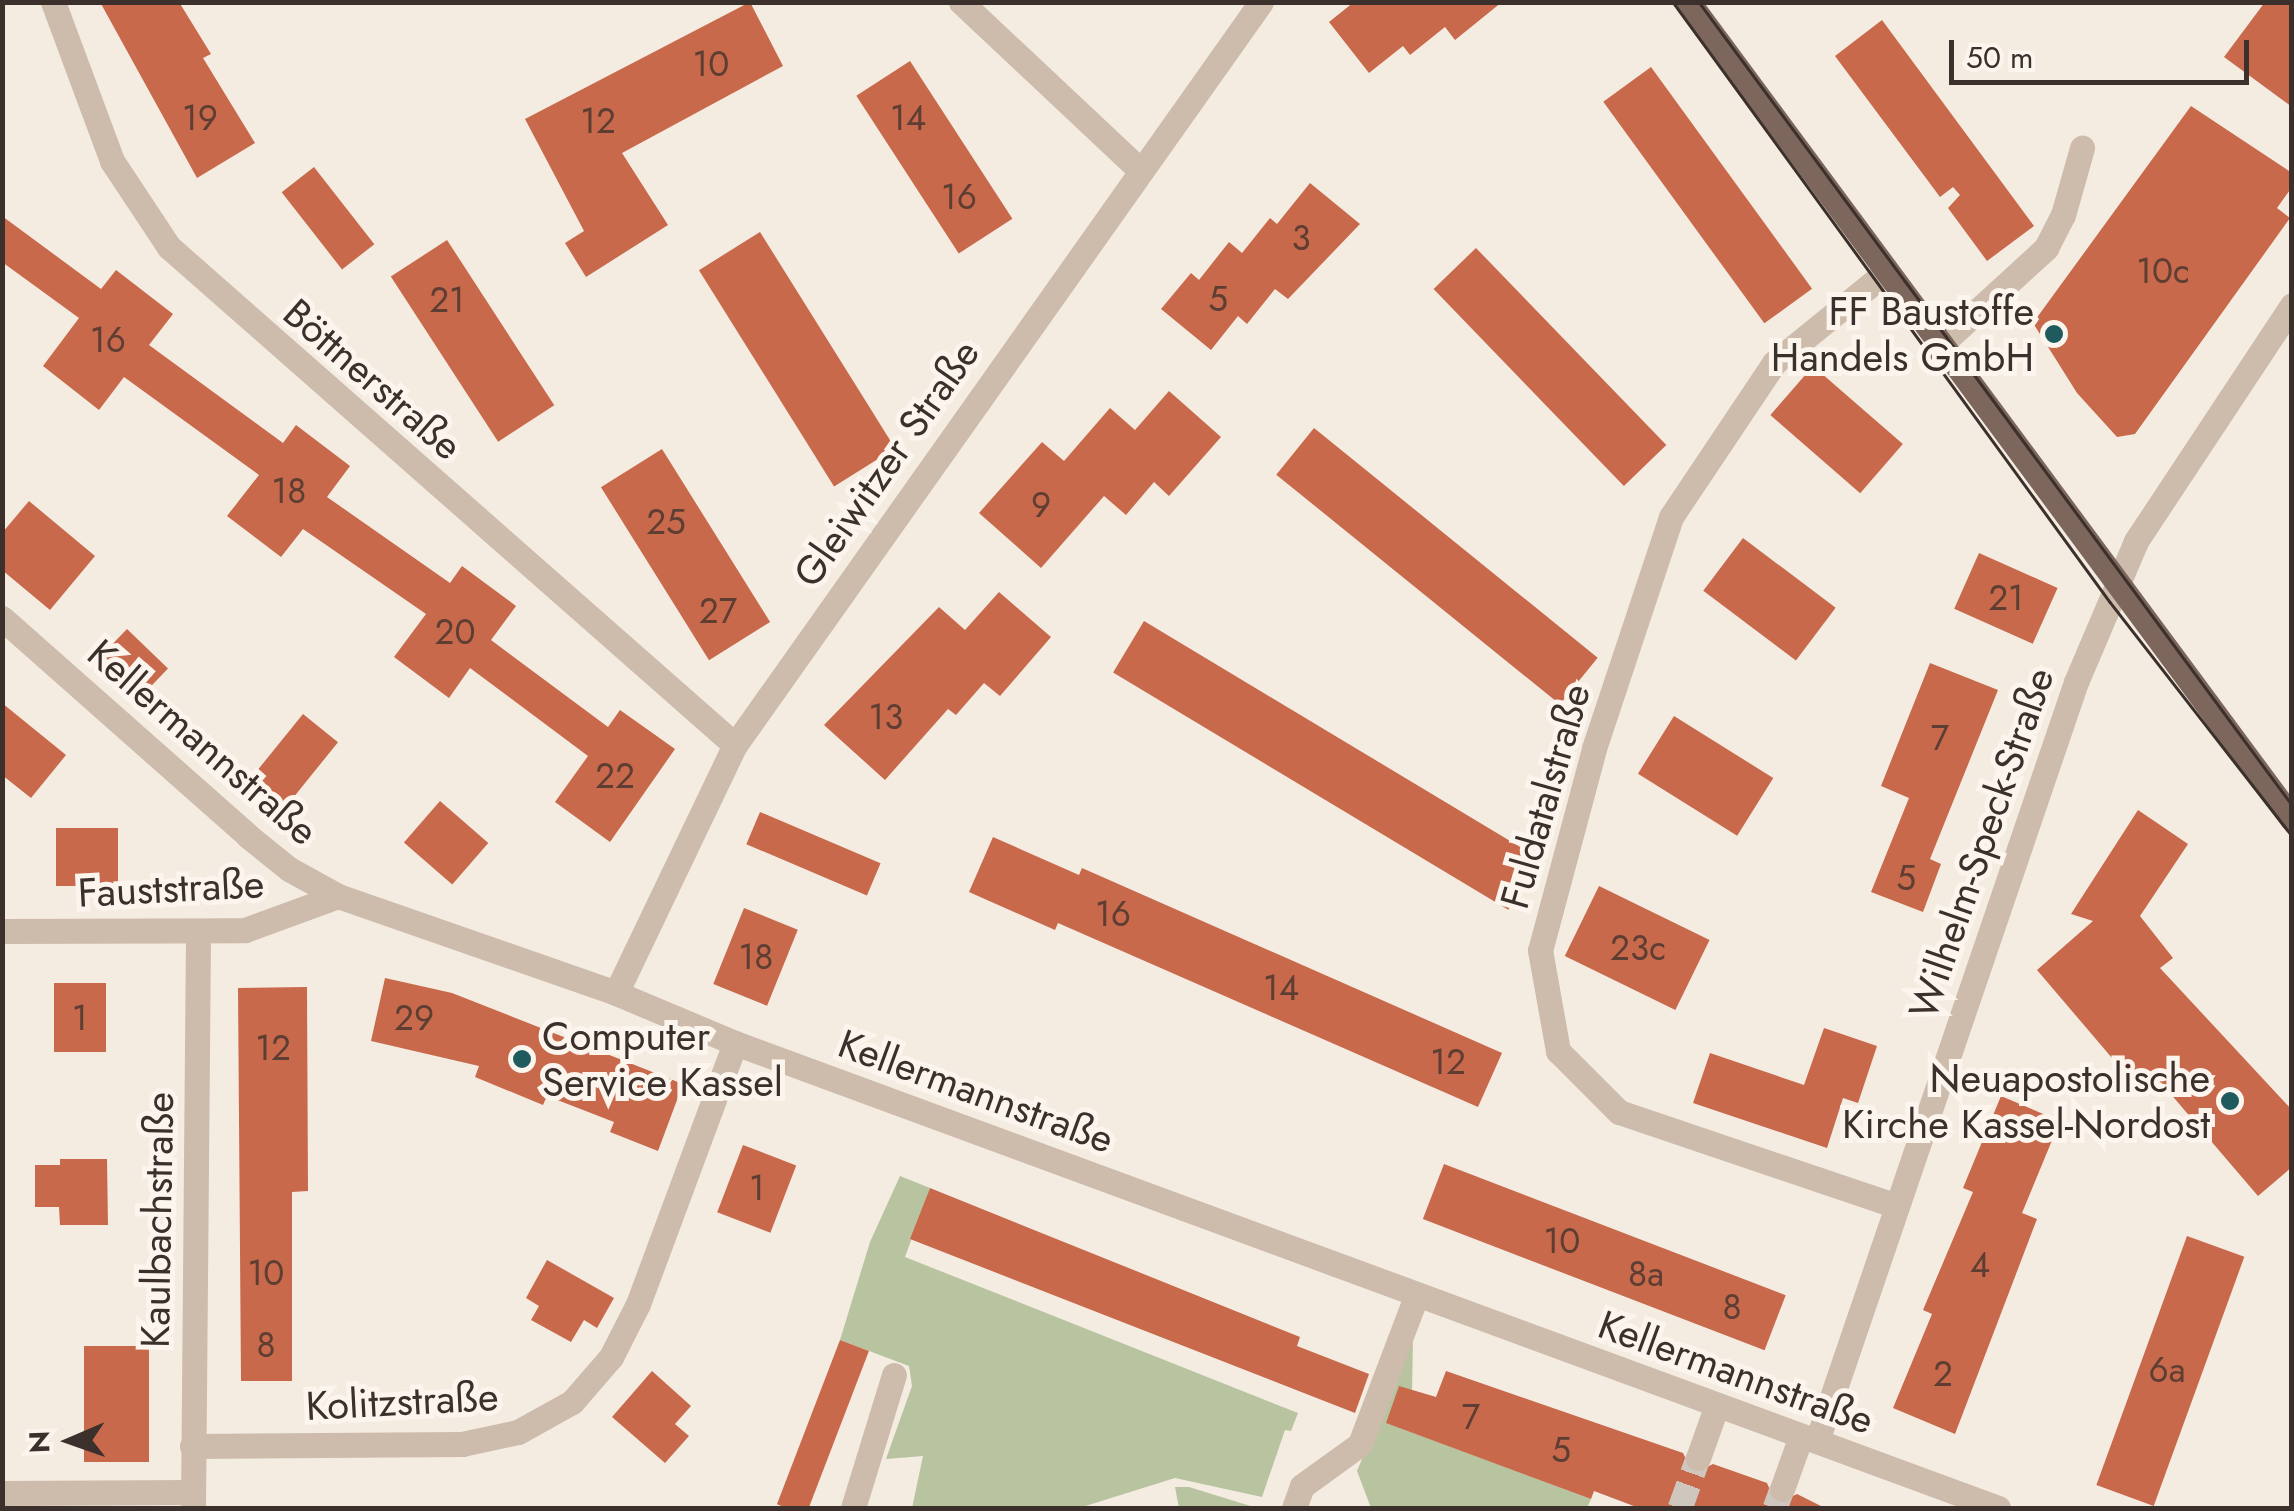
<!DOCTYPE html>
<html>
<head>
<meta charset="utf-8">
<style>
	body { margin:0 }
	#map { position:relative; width:2294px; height:1511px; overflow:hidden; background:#f4ebe1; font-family:Jost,sans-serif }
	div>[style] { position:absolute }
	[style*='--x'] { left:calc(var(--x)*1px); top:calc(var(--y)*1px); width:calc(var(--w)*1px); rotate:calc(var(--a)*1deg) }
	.green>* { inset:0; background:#b8c4a0 }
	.building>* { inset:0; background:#c8694b; transform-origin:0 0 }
	.minor-tunnel>* { height:25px; margin-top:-12.5px; transform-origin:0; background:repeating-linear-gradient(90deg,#cfc6bd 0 25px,transparent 0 37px) }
	.minor>* { height:25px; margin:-12.5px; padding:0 12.5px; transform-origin:12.5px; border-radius:12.5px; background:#cdbbac }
	.major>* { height:25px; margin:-12.5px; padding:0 12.5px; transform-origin:12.5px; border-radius:12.5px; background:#7d675c }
	.tram>* { height:2.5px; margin:-1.25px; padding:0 1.25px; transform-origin:1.25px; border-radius:1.25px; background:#3b302b }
	.dots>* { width:28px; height:28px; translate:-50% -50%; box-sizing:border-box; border:5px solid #fbf5ee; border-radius:50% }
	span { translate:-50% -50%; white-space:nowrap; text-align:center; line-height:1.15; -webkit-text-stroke:10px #fbf5ee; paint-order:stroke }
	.number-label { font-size:35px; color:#5e3e33 }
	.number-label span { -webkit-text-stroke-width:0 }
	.poi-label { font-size:40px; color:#3b302b }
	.right { translate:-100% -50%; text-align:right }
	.left { translate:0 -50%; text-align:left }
	.street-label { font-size:40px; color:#3b302b }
	.frame { position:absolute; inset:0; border:5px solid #3b302b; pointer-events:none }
	.north { position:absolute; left:20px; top:1391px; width:100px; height:100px; -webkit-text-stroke:8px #fbf5ee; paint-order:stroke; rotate:268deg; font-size:28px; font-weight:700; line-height:40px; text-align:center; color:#3b302b }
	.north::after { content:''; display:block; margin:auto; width:35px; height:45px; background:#3b302b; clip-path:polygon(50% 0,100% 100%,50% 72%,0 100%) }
	.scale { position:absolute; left:1949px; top:40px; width:300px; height:45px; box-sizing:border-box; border:5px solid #3b302b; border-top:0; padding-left:12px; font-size:30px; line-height:35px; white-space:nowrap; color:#3b302b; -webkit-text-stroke:8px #fbf5ee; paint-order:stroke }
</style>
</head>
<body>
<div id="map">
	<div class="green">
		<div style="clip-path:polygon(900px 1176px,930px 1188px,905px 1257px,1298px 1413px,1291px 1431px,1285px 1430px,1262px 1497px,1175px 1478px,1079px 1508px,912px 1508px,923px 1456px,886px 1459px,912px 1386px,909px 1366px,840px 1340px,870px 1242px)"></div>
		<div style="clip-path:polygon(1413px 1338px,1412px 1392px,1400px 1428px,1591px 1499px,1587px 1508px,1371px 1508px,1357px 1471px)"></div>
		<div style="clip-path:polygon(1175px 1487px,1189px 1487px,1257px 1508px,1179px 1508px)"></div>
	</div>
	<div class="building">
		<div style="clip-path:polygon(100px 2px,179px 2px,211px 54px,203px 58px,255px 143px,197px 178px)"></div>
		<div style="clip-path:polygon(750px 2px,783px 66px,622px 153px,668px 225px,586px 277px,565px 243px,584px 231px,525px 119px)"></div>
		<div style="clip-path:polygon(1354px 2px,1502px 2px,1455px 40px,1445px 27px,1410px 55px,1403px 46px,1369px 73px,1329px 22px)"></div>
		<div style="clip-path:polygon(2265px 2px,2292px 2px,2292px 107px,2224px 57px)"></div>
		<div style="clip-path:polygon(1882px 20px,2034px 226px,1987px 261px,1948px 208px,1960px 195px,1953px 187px,1940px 197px,1835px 56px)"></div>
		<div style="left:910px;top:61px;width:188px;height:64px;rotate:57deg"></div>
		<div style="left:1651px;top:67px;width:274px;height:59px;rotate:54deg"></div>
		<div style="clip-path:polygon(2191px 106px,2292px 173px,2292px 187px,2277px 208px,2290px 218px,2135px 434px,2117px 437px,2077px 393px,2033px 323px)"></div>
		<div style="left:314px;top:167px;width:98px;height:41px;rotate:52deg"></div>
		<div style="clip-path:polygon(1310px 183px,1360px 224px,1288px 299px,1275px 289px,1247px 324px,1238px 316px,1211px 350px,1161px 309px,1191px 273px,1199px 280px,1229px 242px,1242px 253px,1270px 218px,1277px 224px)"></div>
		<div style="clip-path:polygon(2px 216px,101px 289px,116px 270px,173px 314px,149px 345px,283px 443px,296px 425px,350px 466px,327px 497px,450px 583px,462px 566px,516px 606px,491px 640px,608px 727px,620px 710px,675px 749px,610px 842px,555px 802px,588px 756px,470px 668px,449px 698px,394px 657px,426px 614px,303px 529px,281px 557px,227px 516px,259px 475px,124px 377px,99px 410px,43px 366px,79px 318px,2px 262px)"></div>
		<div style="left:760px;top:232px;width:255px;height:72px;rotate:58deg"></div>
		<div style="left:447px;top:240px;width:197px;height:67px;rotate:57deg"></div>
		<div style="left:1476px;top:248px;width:274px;height:59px;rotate:46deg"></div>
		<div style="left:1813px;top:366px;width:119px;height:65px;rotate:41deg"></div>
		<div style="clip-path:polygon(1169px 391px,1221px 437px,1169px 496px,1154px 482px,1126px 515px,1104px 496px,1041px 568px,979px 513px,1042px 442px,1064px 461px,1110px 408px,1135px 430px)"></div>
		<div style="left:1314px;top:428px;width:365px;height:60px;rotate:39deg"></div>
		<div style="left:662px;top:449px;width:204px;height:72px;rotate:58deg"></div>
		<div style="clip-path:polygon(29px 501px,95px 556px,50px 610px,2px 570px,2px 533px)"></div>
		<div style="left:1743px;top:538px;width:116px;height:66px;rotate:37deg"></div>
		<div style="left:1979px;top:553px;width:86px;height:61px;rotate:24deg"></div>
		<div style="clip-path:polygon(999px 592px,1051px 637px,1000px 696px,984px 683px,956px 715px,948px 709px,885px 780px,824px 725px,939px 607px,965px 630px)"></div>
		<div style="left:1144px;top:621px;width:461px;height:60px;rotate:31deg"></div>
		<div style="left:127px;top:629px;width:57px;height:36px;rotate:44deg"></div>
		<div style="clip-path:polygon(1930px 663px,1998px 690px,1930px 859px,1941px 864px,1923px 912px,1871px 892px,1909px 798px,1881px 786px)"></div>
		<div style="clip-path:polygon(2px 703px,66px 755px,31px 798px,2px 775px)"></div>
		<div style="left:303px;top:714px;width:45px;height:86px;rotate:39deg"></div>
		<div style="left:1674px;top:716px;width:117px;height:68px;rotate:32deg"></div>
		<div style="left:440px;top:801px;width:64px;height:55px;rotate:41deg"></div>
		<div style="clip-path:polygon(2138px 810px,2188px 844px,2140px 916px,2173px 958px,2160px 968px,2292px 1110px,2292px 1167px,2258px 1196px,2157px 1078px,2141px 1092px,2037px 970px,2093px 921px,2071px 914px)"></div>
		<div style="left:760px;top:812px;width:131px;height:35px;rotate:23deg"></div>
		<div style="left:56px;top:828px;width:62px;height:58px"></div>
		<div style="clip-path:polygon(993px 837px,1079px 875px,1082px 868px,1502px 1053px,1478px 1107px,1058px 923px,1055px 930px,969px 892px)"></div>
		<div style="left:1599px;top:886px;width:123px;height:78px;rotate:26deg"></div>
		<div style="left:744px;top:908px;width:58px;height:82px;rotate:22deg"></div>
		<div style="clip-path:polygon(385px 978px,452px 993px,683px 1084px,658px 1151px,610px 1132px,614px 1122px,547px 1096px,543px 1105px,475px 1077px,479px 1066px,371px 1041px)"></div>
		<div style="left:54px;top:983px;width:52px;height:69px"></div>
		<div style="clip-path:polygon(307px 987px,308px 1191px,292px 1192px,292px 1381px,241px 1381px,238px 988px)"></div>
		<div style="clip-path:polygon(1824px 1028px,1877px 1046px,1858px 1103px,1843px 1098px,1827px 1148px,1693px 1103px,1710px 1053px,1804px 1085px)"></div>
		<div style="clip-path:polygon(2001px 1096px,2060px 1121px,2022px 1213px,2037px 1219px,1955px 1434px,1893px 1408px,1932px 1314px,1923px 1310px,1973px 1192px,1963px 1188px)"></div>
		<div style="left:743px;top:1145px;width:57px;height:72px;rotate:21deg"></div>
		<div style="clip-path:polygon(60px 1159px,107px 1159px,108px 1225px,60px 1225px,59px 1207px,35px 1207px,35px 1165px,60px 1165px)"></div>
		<div style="left:1444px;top:1164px;width:366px;height:59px;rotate:21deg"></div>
		<div style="clip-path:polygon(930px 1188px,1300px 1337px,1297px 1346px,1369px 1374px,1355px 1413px,910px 1239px)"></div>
		<div style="left:2187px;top:1236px;width:61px;height:265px;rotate:20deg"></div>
		<div style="clip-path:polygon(547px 1260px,614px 1298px,597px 1328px,584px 1320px,571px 1342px,531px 1320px,539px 1306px,526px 1298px)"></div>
		<div style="left:840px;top:1340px;width:31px;height:176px;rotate:21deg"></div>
		<div style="left:84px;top:1346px;width:65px;height:116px"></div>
		<div style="clip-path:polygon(652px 1371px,691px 1406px,675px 1424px,689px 1436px,665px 1463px,612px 1417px)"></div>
		<div style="clip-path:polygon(1446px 1371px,1683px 1453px,1693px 1474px,1713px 1464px,1767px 1483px,1776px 1504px,1797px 1494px,1825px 1508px,1639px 1508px,1594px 1491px,1591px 1499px,1386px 1423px,1399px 1386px,1436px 1397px)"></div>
	</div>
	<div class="minor-tunnel">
		<div style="--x:1680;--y:1508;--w:53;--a:-70.2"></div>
		<div style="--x:1775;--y:1508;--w:20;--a:-70"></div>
	</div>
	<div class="minor">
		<div style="--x:53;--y:2;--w:170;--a:69.6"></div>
		<div style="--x:112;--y:161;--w:103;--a:56.5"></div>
		<div style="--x:169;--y:247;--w:754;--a:41.34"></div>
		<div style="--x:961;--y:2;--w:243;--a:43.2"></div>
		<div style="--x:1885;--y:273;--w:143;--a:141"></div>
		<div style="--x:1774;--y:363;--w:185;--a:123.8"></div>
		<div style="--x:1671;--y:517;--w:244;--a:108.4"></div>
		<div style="--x:1594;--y:749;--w:208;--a:105"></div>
		<div style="--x:1540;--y:950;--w:103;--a:79.9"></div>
		<div style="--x:1558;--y:1051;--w:86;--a:45"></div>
		<div style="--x:1619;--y:1112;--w:293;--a:18.7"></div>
		<div style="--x:1938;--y:347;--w:147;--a:-42.5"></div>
		<div style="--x:2046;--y:248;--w:37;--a:-63"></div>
		<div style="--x:2063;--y:215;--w:70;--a:-74.2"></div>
		<div style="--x:2;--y:618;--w:329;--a:41.5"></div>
		<div style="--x:248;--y:836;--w:53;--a:38.8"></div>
		<div style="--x:289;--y:869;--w:56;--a:28.9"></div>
		<div style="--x:338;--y:896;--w:294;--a:19.2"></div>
		<div style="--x:616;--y:993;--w:129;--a:22.8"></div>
		<div style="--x:735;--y:1043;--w:1346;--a:20.21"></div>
		<div style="--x:2;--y:931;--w:243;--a:-0.2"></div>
		<div style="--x:245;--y:930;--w:99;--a:-20.1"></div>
		<div style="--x:616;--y:993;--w:275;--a:-64.4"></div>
		<div style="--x:735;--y:745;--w:910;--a:-54.7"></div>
		<div style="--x:1817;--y:1441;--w:802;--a:-71.16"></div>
		<div style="--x:2076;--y:682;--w:153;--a:-66.9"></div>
		<div style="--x:2136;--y:541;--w:283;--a:-56.5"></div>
		<div style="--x:192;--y:1446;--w:270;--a:-0.4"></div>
		<div style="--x:462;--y:1444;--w:57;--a:-12.1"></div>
		<div style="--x:518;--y:1432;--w:62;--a:-29.1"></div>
		<div style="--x:572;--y:1402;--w:60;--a:-49.1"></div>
		<div style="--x:611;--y:1357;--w:59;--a:-63"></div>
		<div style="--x:638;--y:1304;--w:278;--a:-69.6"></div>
		<div style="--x:1698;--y:1458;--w:56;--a:-70.3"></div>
		<div style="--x:1782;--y:1489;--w:56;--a:-70.3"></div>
		<div style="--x:2;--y:1493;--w:191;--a:-0.3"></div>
		<div style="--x:193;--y:1508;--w:576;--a:-89.5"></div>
		<div style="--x:853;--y:1508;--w:139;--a:-72.9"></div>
		<div style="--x:1294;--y:1508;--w:23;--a:-70"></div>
		<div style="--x:1302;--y:1486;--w:72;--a:-35.9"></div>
		<div style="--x:1360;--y:1444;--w:160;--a:-69.2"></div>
	</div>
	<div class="major">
		<div style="--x:1688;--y:2;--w:1016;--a:53.52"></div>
	</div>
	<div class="tram">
		<div style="--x:1673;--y:2;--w:742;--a:53.93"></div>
		<div style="--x:2110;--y:602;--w:296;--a:52.1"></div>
		<div style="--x:1699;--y:2;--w:998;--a:53.55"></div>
	</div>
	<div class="dots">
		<div style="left:2054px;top:334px;background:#1f5a5e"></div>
		<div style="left:522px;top:1059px;background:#1f5a5e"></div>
		<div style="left:2230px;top:1101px;background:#1f5a5e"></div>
	</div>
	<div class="number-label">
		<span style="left:711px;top:64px">10</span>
		<span style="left:200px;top:118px">19</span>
		<span style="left:908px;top:118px">14</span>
		<span style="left:598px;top:121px">12</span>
		<span style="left:959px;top:197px">16</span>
		<span style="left:1301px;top:238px">3</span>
		<span style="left:2163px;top:271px">10c</span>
		<span style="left:1218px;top:299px">5</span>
		<span style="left:447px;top:300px">21</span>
		<span style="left:108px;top:340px">16</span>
		<span style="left:289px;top:491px">18</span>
		<span style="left:1041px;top:505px">9</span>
		<span style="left:666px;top:522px">25</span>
		<span style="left:2006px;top:598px">21</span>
		<span style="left:718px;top:611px">27</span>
		<span style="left:455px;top:632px">20</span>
		<span style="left:886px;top:717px">13</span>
		<span style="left:1940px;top:738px">7</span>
		<span style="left:615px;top:776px">22</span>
		<span style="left:1906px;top:878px">5</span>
		<span style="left:1113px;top:914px">16</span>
		<span style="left:1638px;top:948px">23c</span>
		<span style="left:756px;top:957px">18</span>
		<span style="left:1281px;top:988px">14</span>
		<span style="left:80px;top:1018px">1</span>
		<span style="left:414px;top:1018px">29</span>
		<span style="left:273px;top:1048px">12</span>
		<span style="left:1448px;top:1062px">12</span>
		<span style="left:757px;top:1188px">1</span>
		<span style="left:1562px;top:1241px">10</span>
		<span style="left:1980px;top:1265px">4</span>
		<span style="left:266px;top:1273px">10</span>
		<span style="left:1646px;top:1274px">8a</span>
		<span style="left:1732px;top:1307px">8</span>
		<span style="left:266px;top:1345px">8</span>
		<span style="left:2167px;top:1370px">6a</span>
		<span style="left:1943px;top:1374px">2</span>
		<span style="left:1471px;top:1417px">7</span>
		<span style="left:1561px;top:1450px">5</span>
	</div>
	<div class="poi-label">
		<span class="right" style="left:2034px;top:334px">FF Baustoffe<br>Handels GmbH</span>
		<span class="left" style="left:542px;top:1059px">Computer<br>Service Kassel</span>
		<span class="right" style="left:2210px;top:1101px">Neuapostolische<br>Kirche Kassel-Nordost</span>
	</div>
	<div class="street-label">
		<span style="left:373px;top:379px;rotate:41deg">Böttnerstraße</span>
		<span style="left:886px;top:463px;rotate:-55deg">Gleiwitzer Straße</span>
		<span style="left:203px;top:742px;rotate:41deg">Kellermannstraße</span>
		<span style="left:1545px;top:796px;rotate:-74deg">Fuldatalstraße</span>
		<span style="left:1981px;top:843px;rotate:-71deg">Wilhelm-Speck-Straße</span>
		<span style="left:171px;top:888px;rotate:-3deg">Fauststraße</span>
		<span style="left:976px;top:1091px;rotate:20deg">Kellermannstraße</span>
		<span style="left:157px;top:1220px;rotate:-89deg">Kaulbachstraße</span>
		<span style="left:1736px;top:1372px;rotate:20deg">Kellermannstraße</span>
		<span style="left:402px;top:1401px;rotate:-3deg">Kolitzstraße</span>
	</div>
	<div class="frame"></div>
	<div class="north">N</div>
	<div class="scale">50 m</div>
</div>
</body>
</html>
